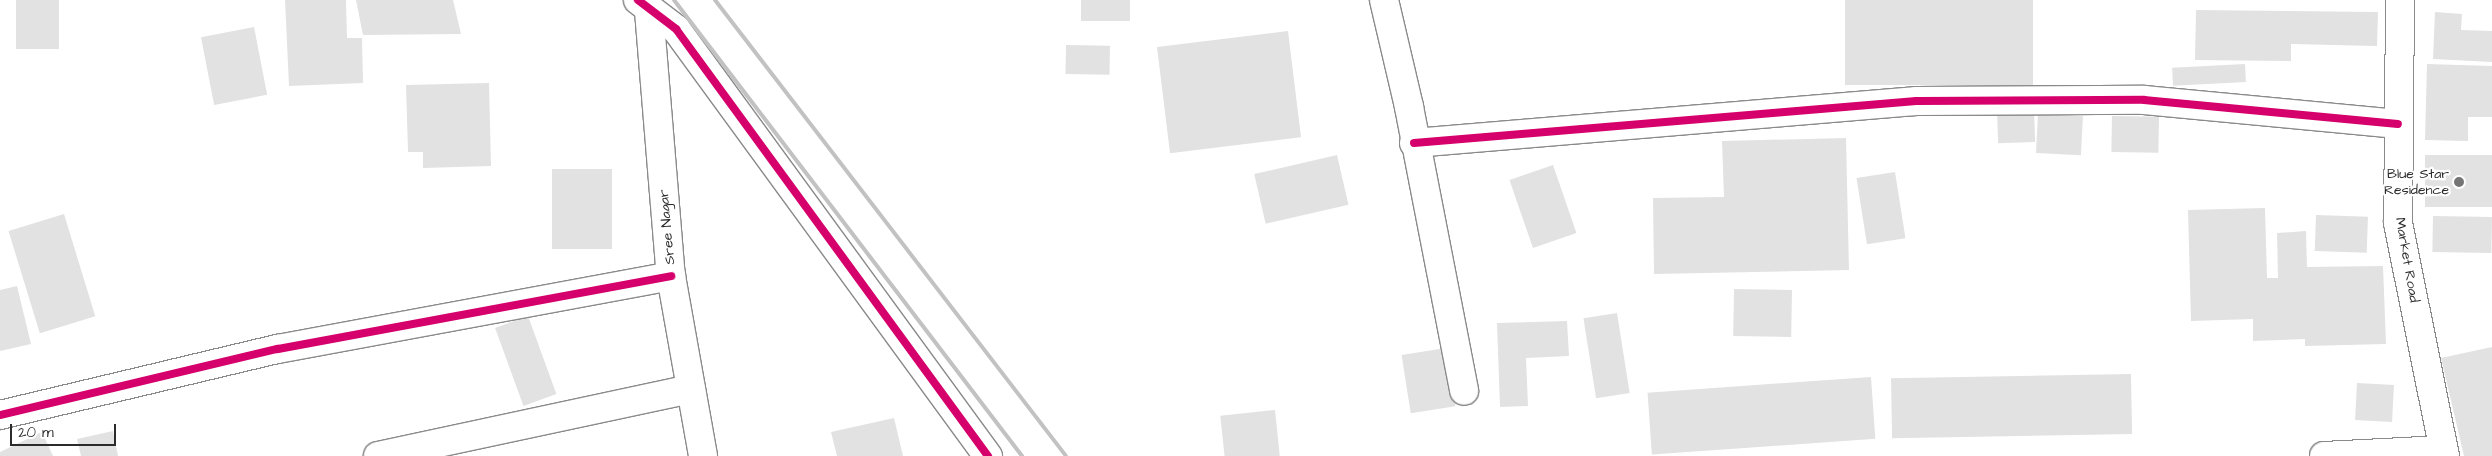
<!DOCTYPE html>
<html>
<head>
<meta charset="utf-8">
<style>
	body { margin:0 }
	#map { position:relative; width:2492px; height:456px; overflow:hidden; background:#fff; font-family:"Architects Daughter",sans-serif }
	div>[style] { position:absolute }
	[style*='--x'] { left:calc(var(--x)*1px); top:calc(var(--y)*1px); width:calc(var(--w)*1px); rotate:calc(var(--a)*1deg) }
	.building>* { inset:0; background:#e2e2e2; transform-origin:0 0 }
	.roads { filter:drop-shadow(1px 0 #8a8a8a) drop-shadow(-1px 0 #8a8a8a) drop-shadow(0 1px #8a8a8a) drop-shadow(0 -1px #8a8a8a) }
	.minor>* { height:28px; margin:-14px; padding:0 14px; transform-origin:14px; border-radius:14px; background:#fff }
	.rail>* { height:4px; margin:-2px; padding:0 2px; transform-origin:2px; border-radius:2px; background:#c2c2c2 }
	.cycleway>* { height:8px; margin:-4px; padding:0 4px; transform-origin:4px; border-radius:4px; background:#d6006c }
	.dots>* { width:14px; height:14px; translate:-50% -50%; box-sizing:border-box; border:2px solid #fff; border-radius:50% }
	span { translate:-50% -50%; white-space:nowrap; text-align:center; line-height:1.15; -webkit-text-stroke:4.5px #fff; paint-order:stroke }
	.poi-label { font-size:14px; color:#2b2b2b }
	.right { translate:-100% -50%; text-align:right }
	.street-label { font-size:14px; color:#2b2b2b }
	.scale { position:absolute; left:10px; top:424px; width:106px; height:22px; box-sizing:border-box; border:2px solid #2b2b2b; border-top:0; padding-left:6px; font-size:15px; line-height:18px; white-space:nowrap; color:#2b2b2b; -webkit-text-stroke:4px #fff; paint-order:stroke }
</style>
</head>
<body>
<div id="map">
	<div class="building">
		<div style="left:16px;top:0;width:43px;height:49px"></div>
		<div style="clip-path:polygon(285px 0,346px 0,347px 38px,362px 38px,363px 83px,289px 86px)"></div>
		<div style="clip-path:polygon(356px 0,453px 0,461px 34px,363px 35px)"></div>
		<div style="left:1081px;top:0;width:49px;height:21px"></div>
		<div style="left:1845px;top:0;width:188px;height:85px"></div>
		<div style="clip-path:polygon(2196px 10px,2378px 12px,2377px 46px,2291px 44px,2291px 61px,2195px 60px)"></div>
		<div style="clip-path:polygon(2435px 12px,2462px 14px,2461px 30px,2492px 31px,2492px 62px,2433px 59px)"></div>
		<div style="left:254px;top:27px;width:69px;height:54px;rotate:79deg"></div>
		<div style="left:1288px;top:31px;width:107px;height:132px;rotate:83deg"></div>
		<div style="left:1066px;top:45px;width:44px;height:29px;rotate:1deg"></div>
		<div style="left:2245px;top:64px;width:18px;height:73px;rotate:87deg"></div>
		<div style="clip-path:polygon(2427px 64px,2492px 66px,2492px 117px,2468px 117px,2468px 141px,2425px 140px)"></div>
		<div style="clip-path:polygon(489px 83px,491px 166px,423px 168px,423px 152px,408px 152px,406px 85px)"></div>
		<div style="left:2034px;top:110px;width:32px;height:37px;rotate:88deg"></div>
		<div style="left:2038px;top:114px;width:45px;height:39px;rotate:3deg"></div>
		<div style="left:2112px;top:116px;width:47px;height:36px;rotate:1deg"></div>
		<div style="clip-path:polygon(1846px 138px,1849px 270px,1654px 274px,1653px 198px,1724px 197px,1722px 141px)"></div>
		<div style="left:1337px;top:155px;width:51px;height:85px;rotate:77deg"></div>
		<div style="left:2492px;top:155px;width:52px;height:67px;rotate:90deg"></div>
		<div style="left:1553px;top:165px;width:72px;height:46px;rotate:71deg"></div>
		<div style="left:552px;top:169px;width:60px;height:80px"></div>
		<div style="left:1895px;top:172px;width:67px;height:39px;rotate:81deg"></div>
		<div style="clip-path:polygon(2265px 208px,2267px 278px,2278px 278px,2277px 233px,2306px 231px,2307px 267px,2383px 266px,2386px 344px,2305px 346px,2305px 339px,2253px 341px,2253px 319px,2191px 321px,2188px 210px)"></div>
		<div style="left:64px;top:214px;width:107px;height:58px;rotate:73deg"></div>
		<div style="left:2316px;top:215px;width:52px;height:36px;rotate:2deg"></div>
		<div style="left:2433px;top:216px;width:59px;height:36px;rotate:1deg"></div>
		<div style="clip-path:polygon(17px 286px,31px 344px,0 351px,0 290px)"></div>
		<div style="left:1734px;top:289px;width:58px;height:47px;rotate:1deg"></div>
		<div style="left:1617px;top:313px;width:81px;height:34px;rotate:81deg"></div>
		<div style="left:528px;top:316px;width:83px;height:35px;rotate:70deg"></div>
		<div style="clip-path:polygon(1567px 321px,1569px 356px,1526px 358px,1528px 406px,1500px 407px,1497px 323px)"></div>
		<div style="clip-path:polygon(2492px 347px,2492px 456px,2464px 456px,2441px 358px)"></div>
		<div style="left:1446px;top:348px;width:59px;height:45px;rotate:81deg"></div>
		<div style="left:2131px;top:374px;width:60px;height:240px;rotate:89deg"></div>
		<div style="left:1871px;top:377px;width:62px;height:224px;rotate:86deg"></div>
		<div style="left:2357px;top:383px;width:37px;height:37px;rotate:3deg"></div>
		<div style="left:1275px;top:410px;width:46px;height:55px;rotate:84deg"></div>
		<div style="clip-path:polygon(894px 418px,903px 456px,837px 456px,831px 432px)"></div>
		<div style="clip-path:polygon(113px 431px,118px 456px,81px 456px,77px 439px)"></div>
		<div style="clip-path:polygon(42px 432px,53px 456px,0 456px,0 452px)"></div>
	</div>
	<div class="roads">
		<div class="minor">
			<div style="--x:638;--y:0;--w:48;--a:37.3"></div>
			<div style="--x:676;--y:29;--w:529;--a:53.85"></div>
			<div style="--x:1384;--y:0;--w:110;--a:76.8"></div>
			<div style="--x:1409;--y:107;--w:289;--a:79"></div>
			<div style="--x:2400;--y:0;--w:223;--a:90.5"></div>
			<div style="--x:2398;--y:223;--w:238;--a:78.6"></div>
			<div style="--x:649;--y:11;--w:266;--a:85.3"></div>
			<div style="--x:671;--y:276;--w:183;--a:79.9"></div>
			<div style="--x:1414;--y:143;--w:504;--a:-4.78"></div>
			<div style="--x:1916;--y:101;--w:228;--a:-0.3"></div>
			<div style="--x:2144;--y:100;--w:255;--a:5.4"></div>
			<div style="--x:0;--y:415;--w:286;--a:-13.4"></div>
			<div style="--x:278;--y:349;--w:400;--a:-10.5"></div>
			<div style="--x:378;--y:456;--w:320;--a:-12.1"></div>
			<div style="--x:2324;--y:456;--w:119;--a:-2.9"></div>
		</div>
	</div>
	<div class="rail">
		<div style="--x:674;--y:0;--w:574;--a:52.65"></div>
		<div style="--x:715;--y:0;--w:575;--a:52.41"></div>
	</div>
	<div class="cycleway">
		<div style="--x:638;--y:0;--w:48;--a:37.3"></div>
		<div style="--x:676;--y:29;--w:529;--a:53.85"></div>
		<div style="--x:1414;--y:143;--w:504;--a:-4.78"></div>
		<div style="--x:1916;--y:101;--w:228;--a:-0.3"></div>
		<div style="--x:2144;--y:100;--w:255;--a:5.4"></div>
		<div style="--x:0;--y:415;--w:286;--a:-13.4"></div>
		<div style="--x:278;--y:349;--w:400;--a:-10.5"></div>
	</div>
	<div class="dots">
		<div style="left:2459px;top:182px;background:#757575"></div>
	</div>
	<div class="poi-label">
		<span class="right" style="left:2449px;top:182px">Blue Star<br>Residence</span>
	</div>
	<div class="street-label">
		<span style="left:667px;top:227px;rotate:-95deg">Sree Nagar</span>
		<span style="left:2407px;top:260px;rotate:80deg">Market Road</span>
	</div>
	<div class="scale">20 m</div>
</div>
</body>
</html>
